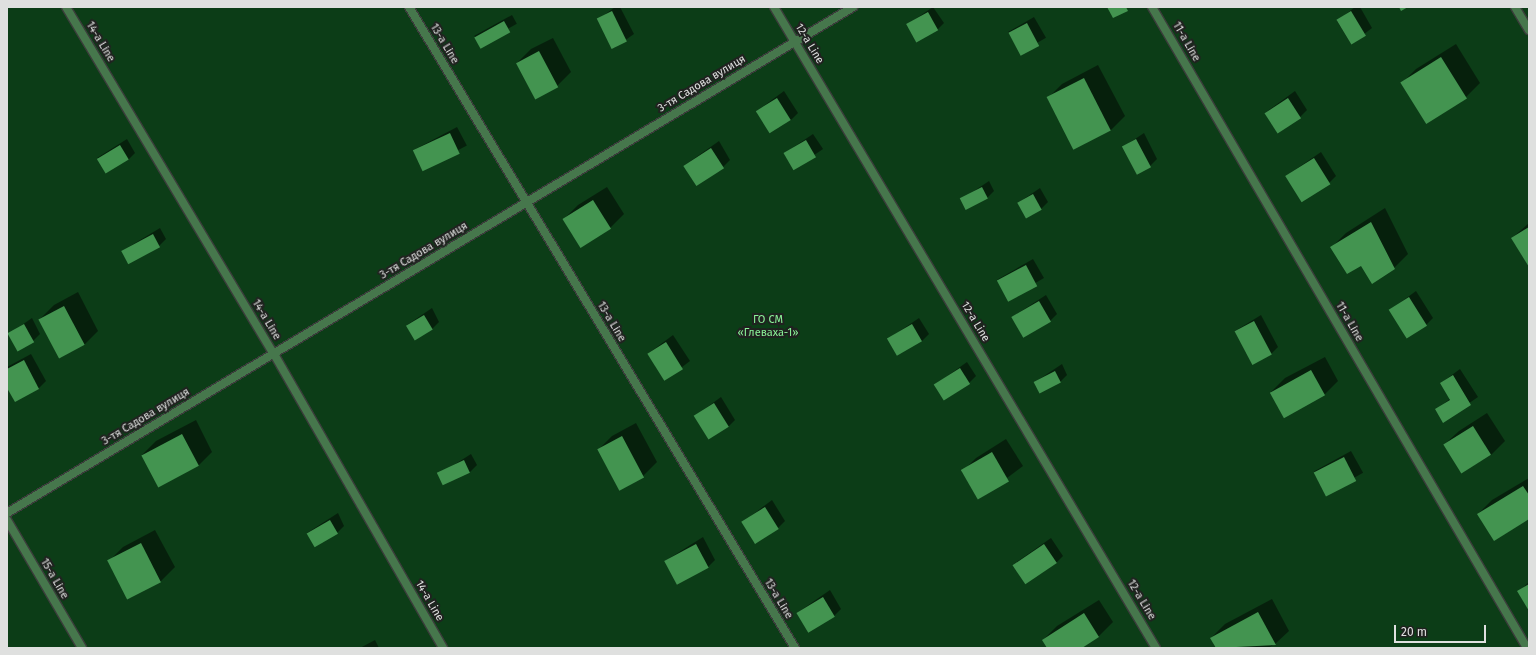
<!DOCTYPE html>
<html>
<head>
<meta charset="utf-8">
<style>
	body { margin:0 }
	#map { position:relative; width:1536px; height:655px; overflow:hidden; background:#202220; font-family:"Fira Sans",sans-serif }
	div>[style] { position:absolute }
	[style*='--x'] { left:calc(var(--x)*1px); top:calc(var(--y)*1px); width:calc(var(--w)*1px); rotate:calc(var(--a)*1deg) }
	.green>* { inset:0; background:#0c3d17; transform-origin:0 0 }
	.shadow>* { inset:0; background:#0007; transform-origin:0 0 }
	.building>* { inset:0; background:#439450; transform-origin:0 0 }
	.roads { filter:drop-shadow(1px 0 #3b3d3b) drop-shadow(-1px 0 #3b3d3b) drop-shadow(0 1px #3b3d3b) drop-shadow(0 -1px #3b3d3b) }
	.lane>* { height:8px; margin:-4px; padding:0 4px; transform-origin:4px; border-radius:4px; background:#46774c }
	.street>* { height:8px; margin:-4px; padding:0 4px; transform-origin:4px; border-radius:4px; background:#46774c }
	span { translate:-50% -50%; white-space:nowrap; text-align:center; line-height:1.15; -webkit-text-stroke:4px #202220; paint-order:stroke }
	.street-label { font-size:11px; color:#dfe0df }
	.park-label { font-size:11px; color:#8bf499 }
	.frame { position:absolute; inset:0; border:8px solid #dfe0df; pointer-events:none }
	.scale { position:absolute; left:1394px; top:625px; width:92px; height:18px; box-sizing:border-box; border:2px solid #dfe0df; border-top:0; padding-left:5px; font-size:12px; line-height:14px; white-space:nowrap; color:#dfe0df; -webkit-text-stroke:3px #202220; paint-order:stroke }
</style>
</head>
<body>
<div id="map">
	<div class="green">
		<div style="left:7px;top:7px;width:1522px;height:641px"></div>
	</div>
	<div class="shadow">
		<div style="clip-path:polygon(615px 7px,620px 7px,634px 34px,614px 48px,599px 19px)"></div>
		<div style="clip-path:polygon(933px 7px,944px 23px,937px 30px,908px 24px)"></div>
		<div style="clip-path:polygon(1355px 7px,1360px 7px,1372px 28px,1351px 44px,1337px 21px)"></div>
		<div style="left:512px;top:15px;width:10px;height:43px;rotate:61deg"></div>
		<div style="left:1034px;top:17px;width:24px;height:30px;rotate:60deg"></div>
		<div style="clip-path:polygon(553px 38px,571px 72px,557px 86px,517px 63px,531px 49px)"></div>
		<div style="clip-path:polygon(1456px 44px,1480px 83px,1466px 97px,1402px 83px,1416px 69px)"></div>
		<div style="clip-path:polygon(1098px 65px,1125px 116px,1111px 130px,1048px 98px,1062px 84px)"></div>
		<div style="clip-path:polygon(784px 91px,798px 113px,791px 120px,757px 111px)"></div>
		<div style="clip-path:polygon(1295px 91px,1307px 110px,1300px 117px,1265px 113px)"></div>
		<div style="left:457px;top:127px;width:21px;height:49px;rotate:62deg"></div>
		<div style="clip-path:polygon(1144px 133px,1157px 159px,1150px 166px,1123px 147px)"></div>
		<div style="left:813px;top:134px;width:18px;height:34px;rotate:56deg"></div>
		<div style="clip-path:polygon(127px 139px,135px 153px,128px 160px,97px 158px)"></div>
		<div style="clip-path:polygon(719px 141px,730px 160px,723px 167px,685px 165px)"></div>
		<div style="clip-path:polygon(1321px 152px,1336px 176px,1329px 183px,1286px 176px)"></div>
		<div style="clip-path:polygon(989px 181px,994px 191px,987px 198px,962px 199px)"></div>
		<div style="clip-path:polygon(607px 187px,624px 214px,610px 228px,564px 219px,578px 205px)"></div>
		<div style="clip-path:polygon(1040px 188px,1048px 202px,1041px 209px,1018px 203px)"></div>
		<div style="clip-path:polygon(1385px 208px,1408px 254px,1394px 268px,1361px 264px,1332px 247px,1346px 233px)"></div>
		<div style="clip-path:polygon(1529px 223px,1529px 265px,1512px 238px)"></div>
		<div style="clip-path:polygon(160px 228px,166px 239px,159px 246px,122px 251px)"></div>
		<div style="left:1033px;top:259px;width:22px;height:41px;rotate:60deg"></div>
		<div style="clip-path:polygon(1416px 291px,1433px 318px,1426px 325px,1390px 310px)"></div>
		<div style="clip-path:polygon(78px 292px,98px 331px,84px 345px,40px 319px,54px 305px)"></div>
		<div style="clip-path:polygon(1046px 295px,1057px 314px,1050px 321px,1012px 317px)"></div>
		<div style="clip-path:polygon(432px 308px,439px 322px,432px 329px,407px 325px)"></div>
		<div style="clip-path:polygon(1261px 315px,1278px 347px,1271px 354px,1235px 331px)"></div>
		<div style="clip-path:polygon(32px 318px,40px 334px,33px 341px,9px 334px)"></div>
		<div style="clip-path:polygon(919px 318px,929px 334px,922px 341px,888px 339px)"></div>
		<div style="clip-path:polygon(673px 335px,690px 361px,665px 380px,649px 353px)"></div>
		<div style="clip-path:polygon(31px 354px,46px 381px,39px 388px,7px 386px,7px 367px)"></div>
		<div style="clip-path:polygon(1325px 357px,1338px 381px,1324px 395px,1271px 392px,1285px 378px)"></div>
		<div style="clip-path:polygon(967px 362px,976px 376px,969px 383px,936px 384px)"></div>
		<div style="clip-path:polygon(1062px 364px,1067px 375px,1060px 382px,1035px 382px)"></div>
		<div style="clip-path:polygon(1460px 369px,1478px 397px,1443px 421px,1436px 410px,1451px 398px,1441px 383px)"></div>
		<div style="clip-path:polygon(721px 397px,735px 420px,728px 427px,695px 416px)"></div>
		<div style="clip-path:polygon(1487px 413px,1505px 441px,1491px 455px,1462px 472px,1445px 444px,1459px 431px)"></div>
		<div style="clip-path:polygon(196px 420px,212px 452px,198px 466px,142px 455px,156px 441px)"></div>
		<div style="clip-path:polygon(636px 423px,657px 462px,643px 476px,598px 450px,612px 436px)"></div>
		<div style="clip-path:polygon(1006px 439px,1023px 466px,979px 499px,962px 472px,976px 458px)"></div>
		<div style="left:1351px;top:451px;width:25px;height:42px;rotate:61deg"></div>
		<div style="clip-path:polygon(471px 454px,477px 465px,470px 472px,438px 475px)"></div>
		<div style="clip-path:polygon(1529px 478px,1529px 518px,1478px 514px,1492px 500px)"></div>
		<div style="clip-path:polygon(772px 500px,785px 521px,778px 528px,743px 522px)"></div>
		<div style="clip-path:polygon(338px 513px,344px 526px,337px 533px,307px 533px)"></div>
		<div style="clip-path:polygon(155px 530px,175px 567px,161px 581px,129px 598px,109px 561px,123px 547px)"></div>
		<div style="clip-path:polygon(703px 537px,715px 560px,708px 567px,665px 561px)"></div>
		<div style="clip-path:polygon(1051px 538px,1063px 556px,1056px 563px,1014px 564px)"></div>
		<div style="clip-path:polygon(1529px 582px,1529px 610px,1518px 592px)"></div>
		<div style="clip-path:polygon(830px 590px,841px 609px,834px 616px,797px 613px)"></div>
		<div style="clip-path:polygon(1272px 599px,1289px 631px,1275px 644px,1268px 648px,1217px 648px,1211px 638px,1225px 624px)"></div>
		<div style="clip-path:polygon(1099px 600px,1113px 622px,1099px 636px,1080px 648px,1048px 648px,1043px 640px,1057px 626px)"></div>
		<div style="clip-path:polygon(375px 640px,379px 648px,360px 648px)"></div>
	</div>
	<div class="building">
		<div style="clip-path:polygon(1107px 7px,1126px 7px,1128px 11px,1113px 18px)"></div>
		<div style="clip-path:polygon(1399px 7px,1408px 7px,1401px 11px)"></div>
		<div style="left:612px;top:11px;width:34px;height:17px;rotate:64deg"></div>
		<div style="left:1351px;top:11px;width:29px;height:17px;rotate:59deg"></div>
		<div style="left:928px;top:12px;width:21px;height:25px;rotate:61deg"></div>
		<div style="left:504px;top:21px;width:13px;height:34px;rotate:61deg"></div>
		<div style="left:1027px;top:23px;width:26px;height:21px;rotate:62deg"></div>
		<div style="left:539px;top:51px;width:41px;height:26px;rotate:62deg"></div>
		<div style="left:1441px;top:57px;width:49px;height:48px;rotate:58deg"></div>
		<div style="left:1084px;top:78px;width:59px;height:42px;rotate:63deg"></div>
		<div style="left:777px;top:98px;width:26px;height:25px;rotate:58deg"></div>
		<div style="left:1288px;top:98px;width:24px;height:28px;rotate:57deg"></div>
		<div style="left:450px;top:133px;width:23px;height:41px;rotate:65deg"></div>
		<div style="left:1136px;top:139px;width:32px;height:16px;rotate:62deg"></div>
		<div style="left:806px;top:140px;width:20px;height:26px;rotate:60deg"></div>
		<div style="left:120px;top:145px;width:17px;height:27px;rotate:59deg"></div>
		<div style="left:711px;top:148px;width:24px;height:33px;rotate:57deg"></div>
		<div style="left:1314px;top:158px;width:31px;height:34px;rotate:58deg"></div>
		<div style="left:982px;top:187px;width:13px;height:25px;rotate:63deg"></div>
		<div style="left:1033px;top:194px;width:18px;height:18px;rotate:61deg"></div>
		<div style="left:593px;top:200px;width:34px;height:36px;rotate:58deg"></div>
		<div style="clip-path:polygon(1371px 222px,1395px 269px,1372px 284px,1361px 266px,1347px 274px,1330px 247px)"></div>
		<div style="clip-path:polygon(1529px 227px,1529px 267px,1511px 238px)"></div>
		<div style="left:153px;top:234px;width:15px;height:36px;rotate:62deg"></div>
		<div style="left:1026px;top:265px;width:24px;height:33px;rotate:62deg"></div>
		<div style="left:1409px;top:297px;width:34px;height:24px;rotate:58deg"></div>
		<div style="left:1039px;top:301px;width:24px;height:32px;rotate:60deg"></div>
		<div style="left:64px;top:306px;width:44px;height:29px;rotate:62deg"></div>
		<div style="left:424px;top:315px;width:17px;height:21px;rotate:59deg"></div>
		<div style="left:1254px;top:321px;width:38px;height:22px;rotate:62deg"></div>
		<div style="left:24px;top:324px;width:21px;height:19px;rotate:61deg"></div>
		<div style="left:912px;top:324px;width:20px;height:29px;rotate:60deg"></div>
		<div style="left:666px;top:342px;width:32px;height:22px;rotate:58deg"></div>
		<div style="clip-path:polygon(24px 360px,39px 389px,15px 402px,7px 388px,7px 369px)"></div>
		<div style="left:960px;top:368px;width:19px;height:31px;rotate:58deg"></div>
		<div style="left:1311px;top:370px;width:29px;height:47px;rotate:61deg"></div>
		<div style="left:1055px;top:371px;width:13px;height:24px;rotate:63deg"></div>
		<div style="clip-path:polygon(1453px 375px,1471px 405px,1443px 423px,1435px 409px,1450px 400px,1440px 383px)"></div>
		<div style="left:714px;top:403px;width:28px;height:24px;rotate:58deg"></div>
		<div style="left:1473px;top:426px;width:34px;height:35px;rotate:58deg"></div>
		<div style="left:182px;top:434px;width:36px;height:46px;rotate:62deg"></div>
		<div style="left:622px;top:436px;width:47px;height:28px;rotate:62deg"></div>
		<div style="left:992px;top:452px;width:34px;height:36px;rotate:60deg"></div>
		<div style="left:1344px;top:457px;width:27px;height:34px;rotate:63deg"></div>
		<div style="left:464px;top:460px;width:14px;height:30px;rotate:65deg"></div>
		<div style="clip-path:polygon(1523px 486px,1529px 495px,1529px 519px,1494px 541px,1477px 514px)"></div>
		<div style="left:765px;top:507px;width:26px;height:28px;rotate:58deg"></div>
		<div style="left:330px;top:520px;width:16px;height:27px;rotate:60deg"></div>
		<div style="left:141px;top:543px;width:44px;height:38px;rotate:63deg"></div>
		<div style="left:696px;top:544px;width:27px;height:36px;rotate:62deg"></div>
		<div style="left:1044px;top:544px;width:23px;height:38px;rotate:56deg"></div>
		<div style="clip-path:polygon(1529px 584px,1529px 611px,1517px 591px)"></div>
		<div style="left:823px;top:597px;width:23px;height:31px;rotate:59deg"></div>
		<div style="clip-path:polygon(1258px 612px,1276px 645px,1216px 648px,1210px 638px)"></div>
		<div style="clip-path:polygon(1084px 613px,1099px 637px,1082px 648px,1047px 648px,1042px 640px)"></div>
	</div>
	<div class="roads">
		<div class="lane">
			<div style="--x:66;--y:7;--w:405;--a:59.1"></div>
			<div style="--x:274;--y:354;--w:339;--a:60.1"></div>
			<div style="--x:409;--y:7;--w:748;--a:58.94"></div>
			<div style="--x:1152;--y:7;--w:743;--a:59.67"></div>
			<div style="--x:1515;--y:7;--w:27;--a:59"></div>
			<div style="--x:7;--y:520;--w:148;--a:59.6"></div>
		</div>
		<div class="street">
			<div style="--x:774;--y:7;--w:746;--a:59.21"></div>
			<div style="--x:7;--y:513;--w:986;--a:-30.88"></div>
		</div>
	</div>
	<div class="street-label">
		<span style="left:100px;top:42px;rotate:59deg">14-a Line</span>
		<span style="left:1186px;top:42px;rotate:60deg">11-a Line</span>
		<span style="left:444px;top:44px;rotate:59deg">13-a Line</span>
		<span style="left:809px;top:44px;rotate:59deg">12-a Line</span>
		<span style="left:702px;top:84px;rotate:-31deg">3-тя Садова вулиця</span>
		<span style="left:424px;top:251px;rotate:-31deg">3-тя Садова вулиця</span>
		<span style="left:266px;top:320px;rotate:59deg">14-a Line</span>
		<span style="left:611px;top:322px;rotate:59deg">13-a Line</span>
		<span style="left:975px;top:322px;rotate:59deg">12-a Line</span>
		<span style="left:1349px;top:322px;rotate:60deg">11-a Line</span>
		<span style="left:146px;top:417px;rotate:-31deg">3-тя Садова вулиця</span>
		<span style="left:54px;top:579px;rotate:60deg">15-a Line</span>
		<span style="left:778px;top:599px;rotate:59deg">13-a Line</span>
		<span style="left:1141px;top:600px;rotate:59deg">12-a Line</span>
		<span style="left:429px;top:601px;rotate:60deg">14-a Line</span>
	</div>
	<div class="park-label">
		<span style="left:768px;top:327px">ГО СМ<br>«Глеваха-1»</span>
	</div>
	<div class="frame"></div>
	<div class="scale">20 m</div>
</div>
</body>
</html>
